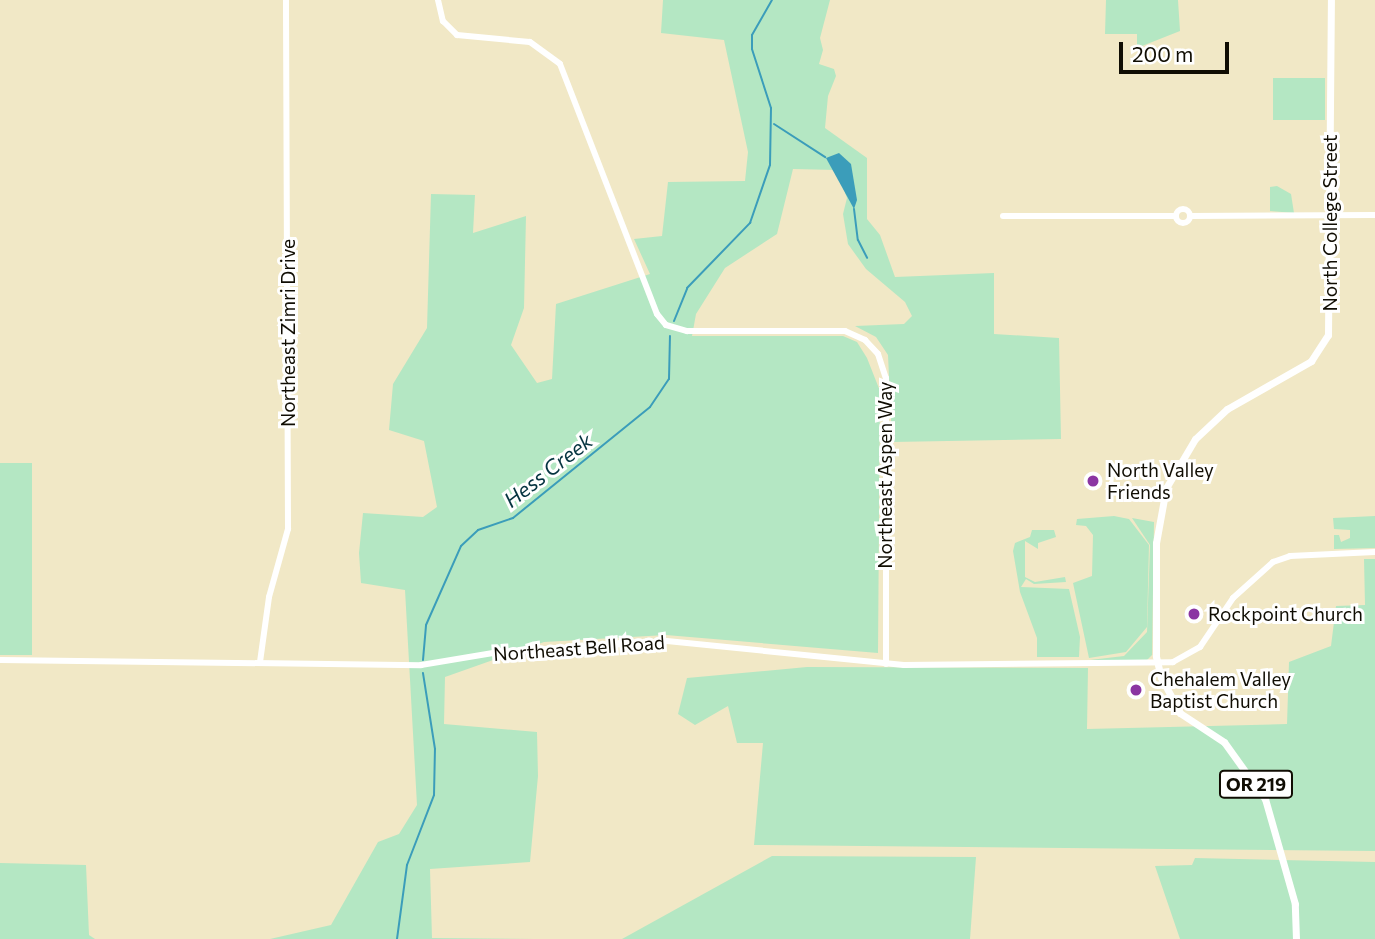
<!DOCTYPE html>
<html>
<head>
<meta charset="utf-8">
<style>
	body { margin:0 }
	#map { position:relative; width:1375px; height:939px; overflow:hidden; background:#f1e8c6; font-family:Commissioner,sans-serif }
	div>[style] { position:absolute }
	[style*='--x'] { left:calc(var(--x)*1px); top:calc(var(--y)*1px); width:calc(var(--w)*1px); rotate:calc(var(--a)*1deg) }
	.green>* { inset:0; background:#b4e7c3; transform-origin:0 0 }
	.water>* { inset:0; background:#3b9dba }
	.stream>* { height:2px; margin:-1px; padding:0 1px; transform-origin:1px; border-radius:1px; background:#3b9dba }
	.secondary>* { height:6px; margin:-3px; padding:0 3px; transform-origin:3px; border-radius:3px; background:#fff }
	.secondary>.ring { margin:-3px; padding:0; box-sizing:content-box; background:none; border:6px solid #fff; border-radius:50% }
	.primary>* { height:7px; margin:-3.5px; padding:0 3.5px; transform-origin:3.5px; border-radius:3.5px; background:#fff }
	.dots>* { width:19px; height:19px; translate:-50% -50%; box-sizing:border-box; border:4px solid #fff; border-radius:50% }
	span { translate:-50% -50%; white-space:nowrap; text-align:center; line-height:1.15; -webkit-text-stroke:6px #fff; paint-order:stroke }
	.shield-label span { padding:2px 5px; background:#fff; border:2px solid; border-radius:5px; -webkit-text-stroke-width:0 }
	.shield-label { font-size:18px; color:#100d03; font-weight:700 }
	.street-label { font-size:19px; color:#100d03 }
	.poi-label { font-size:19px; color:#100d03 }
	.left { translate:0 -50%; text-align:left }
	.water-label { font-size:21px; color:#053440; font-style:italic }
	.scale { position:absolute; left:1119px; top:42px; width:110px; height:32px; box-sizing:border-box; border:4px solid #100d03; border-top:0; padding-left:9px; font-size:21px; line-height:24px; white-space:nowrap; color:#100d03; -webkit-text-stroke:5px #fff; paint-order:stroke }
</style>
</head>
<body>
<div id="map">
	<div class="green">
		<div style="clip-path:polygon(663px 0,830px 0,820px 38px,823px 50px,819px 64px,834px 69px,836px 76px,828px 96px,825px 128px,867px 158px,867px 219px,880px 235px,895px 277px,994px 273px,994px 334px,1059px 338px,1061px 439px,892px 442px,888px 355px,876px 337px,855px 326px,904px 324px,912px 316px,905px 302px,866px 269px,848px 244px,843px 214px,847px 198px,836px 170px,793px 169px,777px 234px,725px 268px,696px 314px,692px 336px,843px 336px,857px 342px,867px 358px,880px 391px,878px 653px,666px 635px,544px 642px,445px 677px,444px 724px,537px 732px,538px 776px,530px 862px,430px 869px,432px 938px,536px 939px,270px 939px,331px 925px,378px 842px,399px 834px,417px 805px,405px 590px,361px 583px,359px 553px,363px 513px,423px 517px,437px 507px,424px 441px,389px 430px,393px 384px,427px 328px,431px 194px,475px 195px,473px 233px,526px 216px,524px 308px,511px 345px,537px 383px,552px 379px,556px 304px,650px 274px,634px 239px,662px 236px,668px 182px,745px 181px,748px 152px,724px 40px,661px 33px)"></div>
		<div style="clip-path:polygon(1106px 0,1178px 0,1180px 31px,1137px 48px,1137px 34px,1105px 34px)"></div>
		<div style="left:1273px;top:78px;width:52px;height:42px"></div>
		<div style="clip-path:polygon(1277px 186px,1291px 194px,1294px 213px,1270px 211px,1270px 187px)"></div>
		<div style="left:0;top:463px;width:32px;height:192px"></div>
		<div style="clip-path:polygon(1114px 516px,1129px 519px,1149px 545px,1147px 627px,1126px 652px,1089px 658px,1073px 583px,1092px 576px,1093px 535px,1086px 526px,1076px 525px,1077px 519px)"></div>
		<div style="clip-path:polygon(1375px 516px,1375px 548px,1334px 549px,1334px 535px,1339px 535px,1341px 542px,1350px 538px,1350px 530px,1334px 529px,1333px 518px)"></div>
		<div style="clip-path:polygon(1132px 518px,1154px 522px,1152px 655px,1147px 660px,1090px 660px,1124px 656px,1147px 632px,1150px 545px)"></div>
		<div style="clip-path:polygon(1032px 530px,1054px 530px,1056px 537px,1038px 543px,1038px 549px,1025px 541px,1025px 577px,1035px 582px,1065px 577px,1066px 582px,1034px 584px,1026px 579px,1021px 587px,1069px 589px,1080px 637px,1079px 657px,1037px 657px,1037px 638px,1020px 592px,1013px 551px,1015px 543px,1030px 537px)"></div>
		<div style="clip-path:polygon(1364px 559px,1375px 559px,1375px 851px,754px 845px,763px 743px,737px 743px,728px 706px,695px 725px,678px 714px,687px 678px,807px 667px,1088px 668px,1087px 729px,1287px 724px,1289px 662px,1331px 646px,1336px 606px,1365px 605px)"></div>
		<div style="clip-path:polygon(772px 856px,976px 857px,970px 939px,622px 939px)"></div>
		<div style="clip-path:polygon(1195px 858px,1375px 862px,1375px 939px,1180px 939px,1155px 866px,1192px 865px)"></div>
		<div style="clip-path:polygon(0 863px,86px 865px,89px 935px,95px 939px,0 939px)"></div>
	</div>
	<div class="water">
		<div style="clip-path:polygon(839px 153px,851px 164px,857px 200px,854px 209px,826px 158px)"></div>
	</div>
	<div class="stream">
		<div style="--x:774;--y:124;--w:61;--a:32.9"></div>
		<div style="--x:854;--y:209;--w:31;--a:83"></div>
		<div style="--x:858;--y:240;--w:20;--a:63"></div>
		<div style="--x:674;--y:321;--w:35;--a:-68"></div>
		<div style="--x:687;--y:288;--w:91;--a:-45.9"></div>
		<div style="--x:750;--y:223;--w:61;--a:-71"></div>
		<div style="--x:770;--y:165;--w:57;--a:-89"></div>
		<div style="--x:771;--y:108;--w:62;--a:-107.9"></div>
		<div style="--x:752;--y:49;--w:14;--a:-90"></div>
		<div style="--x:752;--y:35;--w:40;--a:-60.3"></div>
		<div style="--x:423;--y:660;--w:35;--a:-85"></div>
		<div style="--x:426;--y:625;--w:86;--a:-66.1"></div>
		<div style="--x:461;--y:546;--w:23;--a:-43"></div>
		<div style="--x:478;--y:530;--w:37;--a:-19"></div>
		<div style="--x:513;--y:518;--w:176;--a:-39"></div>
		<div style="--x:650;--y:407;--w:34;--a:-56"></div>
		<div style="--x:669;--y:379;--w:43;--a:-88.7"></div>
		<div style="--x:397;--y:939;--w:75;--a:-82.3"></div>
		<div style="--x:407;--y:865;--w:75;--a:-68.9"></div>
		<div style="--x:434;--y:795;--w:46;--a:-88.8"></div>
		<div style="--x:435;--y:749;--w:77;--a:-99"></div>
	</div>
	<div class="secondary">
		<div style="--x:438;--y:0;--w:22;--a:77"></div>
		<div style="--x:443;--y:21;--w:20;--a:45"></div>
		<div style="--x:457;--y:35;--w:73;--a:5.5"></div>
		<div style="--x:530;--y:42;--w:37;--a:36"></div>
		<div style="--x:560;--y:64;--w:268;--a:68.8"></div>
		<div style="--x:657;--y:314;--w:14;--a:51"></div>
		<div style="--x:666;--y:325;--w:22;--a:16"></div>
		<div style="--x:687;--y:331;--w:158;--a:0"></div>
		<div style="--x:845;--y:331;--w:22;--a:24"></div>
		<div style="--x:865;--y:340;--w:19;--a:47"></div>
		<div style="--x:878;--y:354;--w:25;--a:72"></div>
		<div style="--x:886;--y:378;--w:286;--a:90"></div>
		<div class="ring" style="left:1176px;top:209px;width:8px;height:8px"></div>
		<div style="--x:1003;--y:216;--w:173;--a:0"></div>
		<div style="--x:1190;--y:216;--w:185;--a:-0.3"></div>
		<div style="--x:0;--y:660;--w:421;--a:0.7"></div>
		<div style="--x:421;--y:665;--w:79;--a:-9.5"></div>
		<div style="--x:499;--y:652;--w:168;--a:-3.7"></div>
		<div style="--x:667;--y:641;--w:238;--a:5.8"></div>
		<div style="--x:904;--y:665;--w:269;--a:-0.6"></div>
		<div style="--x:1173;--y:662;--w:31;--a:-29"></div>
		<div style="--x:1200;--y:647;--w:59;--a:-56"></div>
		<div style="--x:1233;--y:598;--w:54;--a:-42"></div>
		<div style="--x:1273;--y:562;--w:18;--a:-19"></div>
		<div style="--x:1290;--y:556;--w:85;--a:-2.7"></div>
		<div style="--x:260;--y:662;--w:66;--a:-82.1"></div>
		<div style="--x:269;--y:597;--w:71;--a:-74.4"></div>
		<div style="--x:288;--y:529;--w:529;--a:-90.22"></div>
	</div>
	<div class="primary">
		<div style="--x:1296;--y:939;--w:35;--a:-92"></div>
		<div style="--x:1295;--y:904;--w:109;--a:-105.9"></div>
		<div style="--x:1265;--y:799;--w:70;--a:-125.7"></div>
		<div style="--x:1224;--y:742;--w:53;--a:-146.6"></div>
		<div style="--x:1180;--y:713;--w:40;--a:-118"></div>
		<div style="--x:1161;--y:678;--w:23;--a:-103"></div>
		<div style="--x:1156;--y:656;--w:113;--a:-90"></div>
		<div style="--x:1156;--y:543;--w:56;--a:-79.7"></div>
		<div style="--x:1166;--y:488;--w:57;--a:-59.4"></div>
		<div style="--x:1195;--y:439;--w:44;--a:-43.2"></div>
		<div style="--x:1227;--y:409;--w:97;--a:-29.7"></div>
		<div style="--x:1311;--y:361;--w:31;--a:-57"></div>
		<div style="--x:1328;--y:335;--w:335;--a:-89.5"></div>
	</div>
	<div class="dots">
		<div style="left:1093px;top:481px;background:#8b35a2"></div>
		<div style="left:1194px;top:614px;background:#8b35a2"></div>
		<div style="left:1136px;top:690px;background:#8b35a2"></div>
	</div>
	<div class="shield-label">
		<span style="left:1256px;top:784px">OR 219</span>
	</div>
	<div class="street-label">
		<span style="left:1330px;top:223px;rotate:-90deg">North College Street</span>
		<span style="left:288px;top:333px;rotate:-90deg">Northeast Zimri Drive</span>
		<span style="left:885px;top:475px;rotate:-90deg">Northeast Aspen Way</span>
		<span style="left:579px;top:648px;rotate:-4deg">Northeast Bell Road</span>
	</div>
	<div class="poi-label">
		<span class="left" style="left:1107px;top:481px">North Valley<br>Friends</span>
		<span class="left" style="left:1208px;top:614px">Rockpoint Church</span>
		<span class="left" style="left:1150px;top:690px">Chehalem Valley<br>Baptist Church</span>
	</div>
	<div class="water-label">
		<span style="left:548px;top:470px;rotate:-38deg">Hess Creek</span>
	</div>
	<div class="scale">200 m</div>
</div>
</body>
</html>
